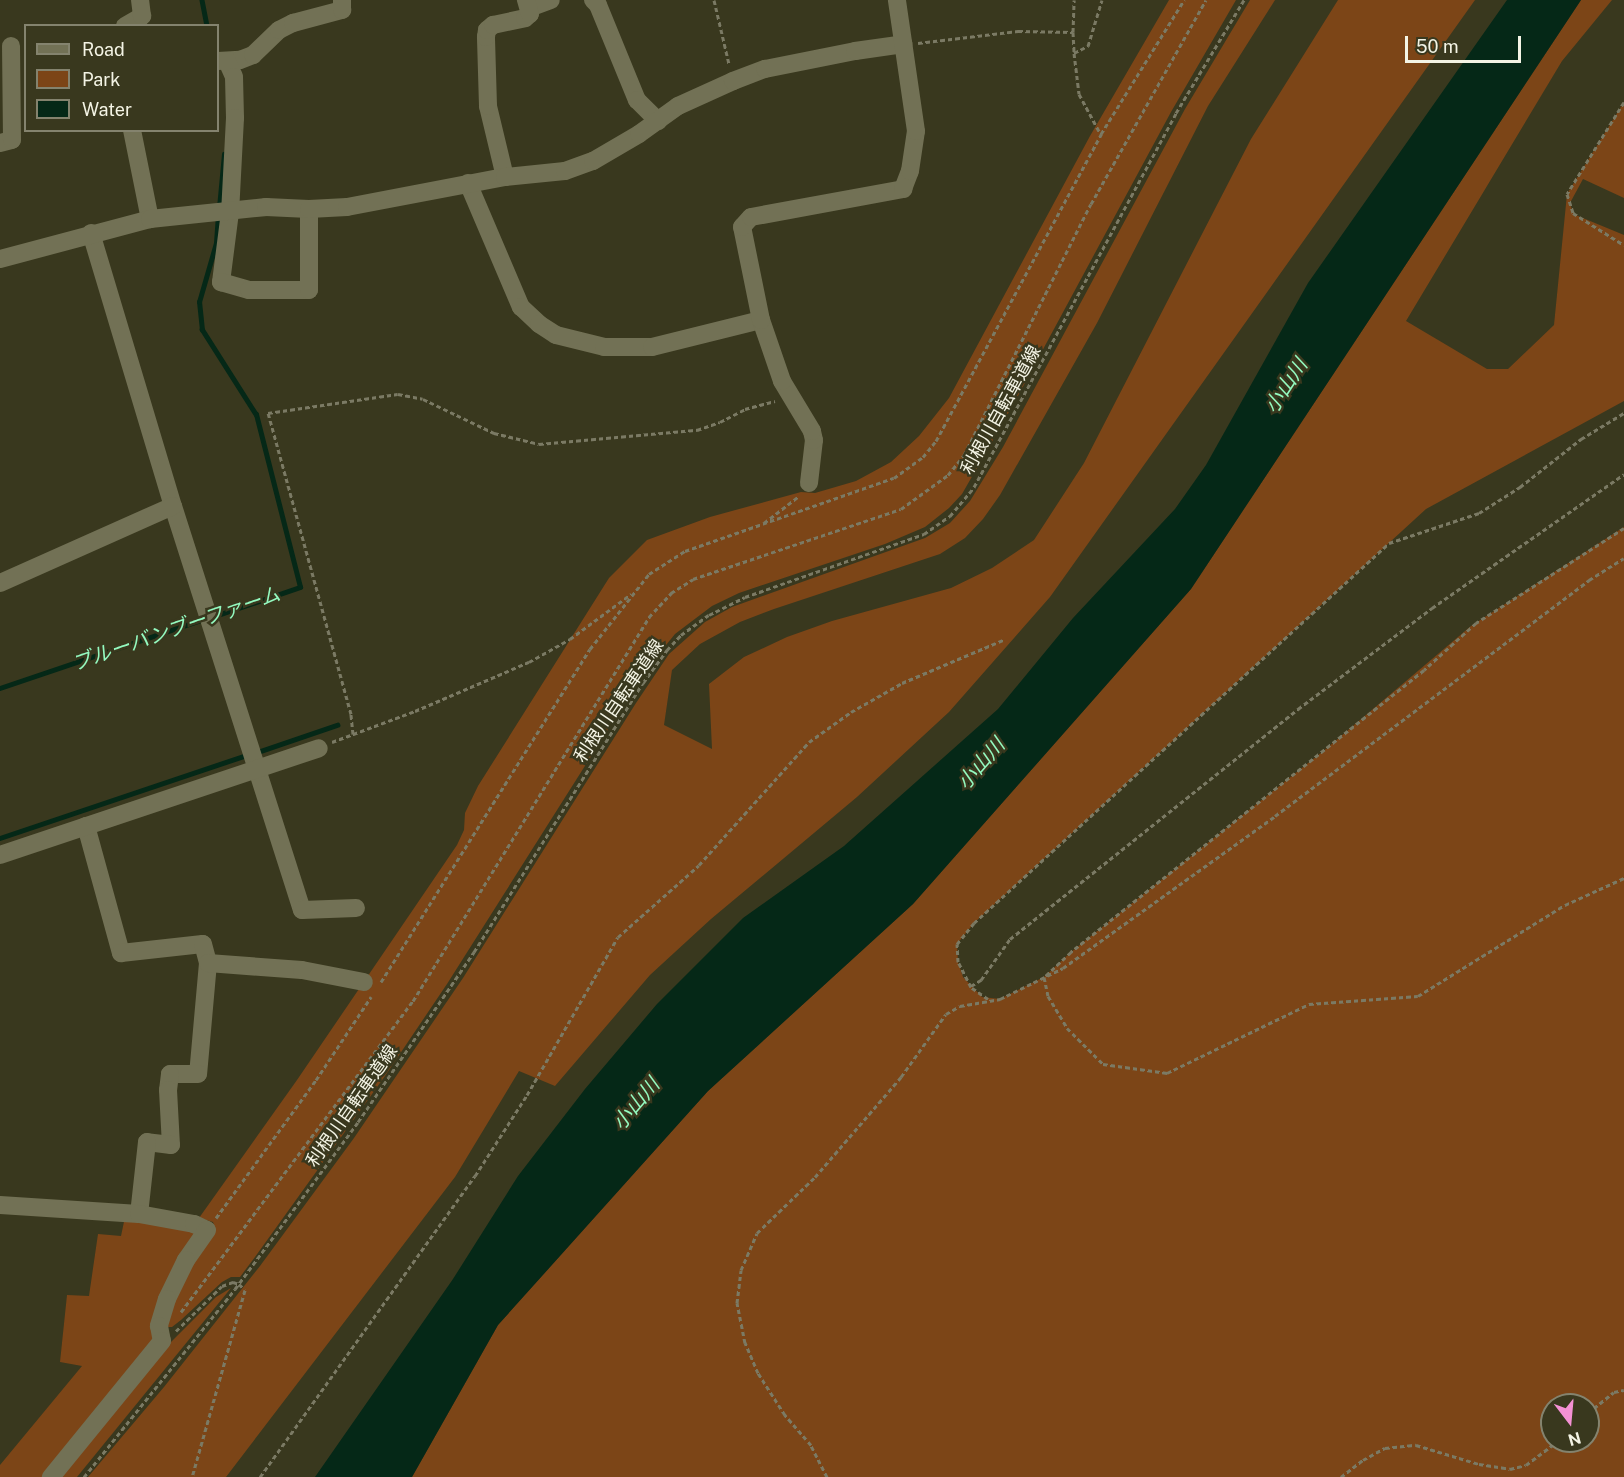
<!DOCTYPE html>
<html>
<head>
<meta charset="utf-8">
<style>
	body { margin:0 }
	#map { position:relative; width:1624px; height:1477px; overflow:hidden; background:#39381e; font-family:"Public Sans","Noto Sans JP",sans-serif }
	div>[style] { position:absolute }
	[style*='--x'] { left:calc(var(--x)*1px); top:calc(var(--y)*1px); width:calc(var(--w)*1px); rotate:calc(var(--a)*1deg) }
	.green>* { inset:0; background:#7c4517 }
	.water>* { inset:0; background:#052817 }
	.stream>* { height:4.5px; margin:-2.25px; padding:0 2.25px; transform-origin:2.25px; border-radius:2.25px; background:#052817 }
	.path>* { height:3px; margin-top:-1.5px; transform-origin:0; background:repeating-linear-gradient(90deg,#7b7a64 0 4.5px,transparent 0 7.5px) }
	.minor>* { height:18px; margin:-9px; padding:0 9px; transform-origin:9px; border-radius:9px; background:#727155 }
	span { translate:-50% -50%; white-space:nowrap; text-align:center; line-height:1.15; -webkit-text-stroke:5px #39381e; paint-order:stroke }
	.street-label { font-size:18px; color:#f4f4e5 }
	.water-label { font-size:20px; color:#94fac0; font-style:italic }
	.legend { position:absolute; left:24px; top:24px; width:195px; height:108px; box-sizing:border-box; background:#39381e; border:2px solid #84836e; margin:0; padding:8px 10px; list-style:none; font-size:18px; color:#f4f4e5 }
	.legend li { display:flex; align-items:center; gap:12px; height:30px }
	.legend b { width:30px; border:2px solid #84836e }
	.north { position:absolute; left:1540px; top:1393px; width:60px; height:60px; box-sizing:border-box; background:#39381e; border:2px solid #84836e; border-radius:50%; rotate:164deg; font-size:16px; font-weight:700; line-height:24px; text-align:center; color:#f4f4e5 }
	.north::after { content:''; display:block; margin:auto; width:21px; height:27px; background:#f491d4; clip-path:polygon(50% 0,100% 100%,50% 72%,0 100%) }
	.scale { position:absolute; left:1405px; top:36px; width:116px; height:27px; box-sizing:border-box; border:3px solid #f4f4e5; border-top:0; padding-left:8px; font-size:18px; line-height:21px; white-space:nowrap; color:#f4f4e5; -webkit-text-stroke:4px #39381e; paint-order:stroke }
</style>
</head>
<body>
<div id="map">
	<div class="green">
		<div style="clip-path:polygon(1169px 0,1236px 0,1171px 112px,1013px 405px,962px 494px,949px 508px,925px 527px,885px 544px,739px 593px,712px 606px,675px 634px,645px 671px,447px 984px,385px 1076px,255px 1257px,240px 1277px,231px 1277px,222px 1282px,181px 1320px,172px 1327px,167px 1327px,168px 1306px,215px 1228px,213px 1222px,199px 1218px,297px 1080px,457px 845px,464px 830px,465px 813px,478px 786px,609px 578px,647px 540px,710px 517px,801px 492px,815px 493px,856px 481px,891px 462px,919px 436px,949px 398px,1090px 136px)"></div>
		<div style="clip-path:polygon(1250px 0,1275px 0,1208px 106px,1097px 323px,1000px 495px,983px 519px,965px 538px,940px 554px,774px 609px,740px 622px,700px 644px,672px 670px,664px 725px,712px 749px,709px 684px,744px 657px,787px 637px,832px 621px,951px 588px,992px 568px,1034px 540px,1084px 463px,1251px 139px,1338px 0,1475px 0,1050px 597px,949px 712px,857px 797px,711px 919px,650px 975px,555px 1086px,519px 1071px,455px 1177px,226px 1477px,88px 1477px,164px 1387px,260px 1266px,354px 1138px,463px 978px,636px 703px,669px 654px,705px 622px,732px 607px,925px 538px,950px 523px,970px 501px,1003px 447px,1185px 109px)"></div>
		<div style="clip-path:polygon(evenodd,1581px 0,1612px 0,1562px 61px,1406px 321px,1487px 369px,1508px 369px,1554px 325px,1567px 194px,1624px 102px,1624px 198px,1583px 179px,1570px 203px,1573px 213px,1578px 216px,1624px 235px,1624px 401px,1426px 509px,974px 923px,957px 944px,958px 962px,963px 977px,982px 997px,1000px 999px,1044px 977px,1071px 952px,1327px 748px,1471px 626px,1624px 527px,1624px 1477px,412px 1477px,498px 1325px,708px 1091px,913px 904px,1191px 589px,1581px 0,1552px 1405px,1588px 1405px,1588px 1441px,1552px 1441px,1552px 1405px)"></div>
		<div style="clip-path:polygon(125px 1217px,197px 1232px,154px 1339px,44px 1477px,0 1477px,0 1465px,82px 1366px,60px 1362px,67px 1295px,89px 1296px,98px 1234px,121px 1236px)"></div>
		<div style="clip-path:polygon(231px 1288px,77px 1477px,59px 1477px,165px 1348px,216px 1297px)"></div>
	</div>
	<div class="water">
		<div style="clip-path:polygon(1507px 0,1581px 0,1191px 589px,913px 904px,708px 1091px,498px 1325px,412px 1477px,315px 1477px,453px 1279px,518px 1176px,585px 1089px,657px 1004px,743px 918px,844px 846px,998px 709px,1073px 618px,1175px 509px,1206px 465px,1308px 283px)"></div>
	</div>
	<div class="stream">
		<div style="--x:202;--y:0;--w:26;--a:79"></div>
		<div style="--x:219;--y:208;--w:54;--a:-84.7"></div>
		<div style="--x:212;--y:617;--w:93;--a:-18.8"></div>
		<div style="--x:300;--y:587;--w:178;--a:-104.3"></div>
		<div style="--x:256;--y:415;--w:101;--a:-122.4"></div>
		<div style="--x:202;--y:330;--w:28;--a:-96"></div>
		<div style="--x:199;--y:302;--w:61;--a:-73.9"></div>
		<div style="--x:216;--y:243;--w:26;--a:-86"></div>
		<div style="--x:0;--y:688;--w:215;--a:-18.7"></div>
		<div style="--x:255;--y:753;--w:87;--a:-18.9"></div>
		<div style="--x:0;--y:838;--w:261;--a:-18.6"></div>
	</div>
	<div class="path">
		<div style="--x:714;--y:0;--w:66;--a:76.8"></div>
		<div style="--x:1073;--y:32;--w:21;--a:87"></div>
		<div style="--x:1074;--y:53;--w:16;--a:-27"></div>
		<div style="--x:1088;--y:46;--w:48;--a:-73.1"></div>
		<div style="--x:918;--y:43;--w:101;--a:-6.8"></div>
		<div style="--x:1018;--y:31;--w:55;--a:1"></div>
		<div style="--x:1073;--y:32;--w:32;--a:-88"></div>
		<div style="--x:1074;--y:53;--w:41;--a:83"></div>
		<div style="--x:1079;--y:94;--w:44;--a:61.7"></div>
		<div style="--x:1624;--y:102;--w:108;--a:121.8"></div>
		<div style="--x:1567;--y:194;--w:20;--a:72"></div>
		<div style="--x:1573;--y:213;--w:60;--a:32.1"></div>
		<div style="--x:764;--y:523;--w:44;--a:-37.6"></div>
		<div style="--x:1624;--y:528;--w:176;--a:147.3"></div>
		<div style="--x:1476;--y:623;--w:70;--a:137.9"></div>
		<div style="--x:1424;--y:670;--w:452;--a:141.4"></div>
		<div style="--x:1071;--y:952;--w:37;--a:137"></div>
		<div style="--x:1044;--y:977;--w:19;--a:78"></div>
		<div style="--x:1048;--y:996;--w:37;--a:59"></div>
		<div style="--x:1067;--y:1028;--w:51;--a:45"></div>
		<div style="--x:1103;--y:1064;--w:65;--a:8"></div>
		<div style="--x:1167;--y:1073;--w:158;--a:-25.9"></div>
		<div style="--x:1309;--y:1004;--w:109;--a:-4.2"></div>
		<div style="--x:1418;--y:996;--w:173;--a:-31.8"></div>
		<div style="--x:1565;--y:905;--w:65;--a:-24.6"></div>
		<div style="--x:353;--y:734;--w:20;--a:-96"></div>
		<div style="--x:351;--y:714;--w:312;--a:-105.4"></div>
		<div style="--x:268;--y:413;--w:131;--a:-8.3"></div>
		<div style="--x:398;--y:394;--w:25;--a:11"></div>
		<div style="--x:423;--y:399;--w:79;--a:25.6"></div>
		<div style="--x:494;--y:433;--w:46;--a:13.7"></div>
		<div style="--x:539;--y:444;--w:159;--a:-5.1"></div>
		<div style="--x:697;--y:430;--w:24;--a:-19"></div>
		<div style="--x:720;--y:422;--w:28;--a:-27"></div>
		<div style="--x:745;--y:409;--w:31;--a:-15"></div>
		<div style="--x:332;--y:742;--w:89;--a:-20.5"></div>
		<div style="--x:415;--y:711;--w:124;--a:-23.3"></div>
		<div style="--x:529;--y:662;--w:47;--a:-29.3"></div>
		<div style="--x:570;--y:639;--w:76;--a:-36.4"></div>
		<div style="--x:381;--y:982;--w:393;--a:-57.9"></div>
		<div style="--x:590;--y:649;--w:95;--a:-51.8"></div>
		<div style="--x:649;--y:574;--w:43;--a:-32.6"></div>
		<div style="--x:685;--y:551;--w:221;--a:-19.3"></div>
		<div style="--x:894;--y:478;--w:36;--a:-36"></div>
		<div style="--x:923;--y:457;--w:21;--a:-51"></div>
		<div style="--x:936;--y:441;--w:349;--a:-61.7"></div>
		<div style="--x:1101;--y:134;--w:158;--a:-58.2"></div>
		<div style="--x:971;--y:986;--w:12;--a:-31"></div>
		<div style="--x:981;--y:980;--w:50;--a:-54.7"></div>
		<div style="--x:1010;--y:939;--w:369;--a:-38.6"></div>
		<div style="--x:1298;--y:709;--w:168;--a:-37"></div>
		<div style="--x:1432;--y:608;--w:234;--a:-34.9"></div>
		<div style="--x:988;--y:999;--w:21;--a:-145"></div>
		<div style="--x:971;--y:987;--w:28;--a:-117"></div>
		<div style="--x:958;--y:962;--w:18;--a:-93"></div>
		<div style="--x:957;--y:944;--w:27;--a:-51"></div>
		<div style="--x:974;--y:923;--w:563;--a:-42.48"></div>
		<div style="--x:1389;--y:543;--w:95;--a:-18.4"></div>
		<div style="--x:1479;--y:513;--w:49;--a:-32.4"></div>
		<div style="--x:1520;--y:487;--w:78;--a:-38.2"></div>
		<div style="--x:1581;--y:439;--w:50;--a:-31.2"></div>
		<div style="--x:216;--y:1218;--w:170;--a:-54.1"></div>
		<div style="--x:316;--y:1080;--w:100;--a:-56.5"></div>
		<div style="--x:181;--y:1312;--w:388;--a:-53.3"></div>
		<div style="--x:413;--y:1001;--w:451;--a:-58.4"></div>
		<div style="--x:649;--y:617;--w:33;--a:-47"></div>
		<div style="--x:671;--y:593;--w:26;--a:-32"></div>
		<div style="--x:693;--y:579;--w:219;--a:-18.6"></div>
		<div style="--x:901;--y:509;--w:58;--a:-35.9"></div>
		<div style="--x:948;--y:475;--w:26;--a:-51"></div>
		<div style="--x:964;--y:455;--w:281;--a:-63.2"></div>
		<div style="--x:1091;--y:204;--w:234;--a:-60.6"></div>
		<div style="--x:176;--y:1331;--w:64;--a:-44.4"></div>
		<div style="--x:222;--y:1286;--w:12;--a:-20"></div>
		<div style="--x:233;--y:1282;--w:6;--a:18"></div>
		<div style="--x:239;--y:1284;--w:8;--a:45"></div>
		<div style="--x:245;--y:1290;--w:194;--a:105.8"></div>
		<div style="--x:1588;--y:1413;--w:33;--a:-39"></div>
		<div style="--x:1614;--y:1392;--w:10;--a:-11"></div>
		<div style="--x:84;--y:1477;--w:241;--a:-51.2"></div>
		<div style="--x:235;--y:1289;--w:207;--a:-53.6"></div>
		<div style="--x:358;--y:1122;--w:206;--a:-55.7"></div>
		<div style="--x:474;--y:952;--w:318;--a:-57.9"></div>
		<div style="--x:643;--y:683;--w:41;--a:-54"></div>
		<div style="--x:667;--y:650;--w:21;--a:-47"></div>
		<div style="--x:681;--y:635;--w:34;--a:-36"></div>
		<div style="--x:709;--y:615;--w:40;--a:-26.6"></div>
		<div style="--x:745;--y:597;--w:190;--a:-19.4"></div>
		<div style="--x:924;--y:534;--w:32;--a:-35"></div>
		<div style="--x:950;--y:516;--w:38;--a:-50"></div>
		<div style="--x:974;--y:487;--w:425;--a:-61.6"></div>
		<div style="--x:1176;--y:113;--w:132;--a:-59"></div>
		<div style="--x:260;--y:1477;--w:370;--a:-54.5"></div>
		<div style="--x:475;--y:1176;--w:96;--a:-57.3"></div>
		<div style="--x:527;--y:1095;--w:182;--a:-60.1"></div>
		<div style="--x:618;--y:937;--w:108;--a:-41.6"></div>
		<div style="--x:699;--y:865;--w:165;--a:-48.2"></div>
		<div style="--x:809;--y:742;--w:52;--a:-35.5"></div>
		<div style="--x:851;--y:712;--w:59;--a:-29.6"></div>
		<div style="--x:902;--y:683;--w:112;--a:-23.1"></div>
		<div style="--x:827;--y:1477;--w:36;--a:-117"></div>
		<div style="--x:811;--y:1445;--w:40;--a:-131"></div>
		<div style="--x:785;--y:1415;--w:50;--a:-122.7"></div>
		<div style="--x:758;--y:1373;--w:33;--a:-113"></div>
		<div style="--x:745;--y:1343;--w:41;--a:-101.3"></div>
		<div style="--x:737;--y:1303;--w:33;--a:-83"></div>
		<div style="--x:741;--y:1270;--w:40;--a:-66.6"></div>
		<div style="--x:757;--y:1233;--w:81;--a:-44"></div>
		<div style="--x:815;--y:1177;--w:132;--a:-49.3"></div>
		<div style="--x:901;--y:1077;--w:77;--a:-54.5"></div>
		<div style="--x:946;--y:1014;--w:16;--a:-30"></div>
		<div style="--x:960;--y:1006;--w:41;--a:-9.9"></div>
		<div style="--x:1000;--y:999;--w:70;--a:-26.2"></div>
		<div style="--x:1063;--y:968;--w:261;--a:-35.6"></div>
		<div style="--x:1275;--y:816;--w:393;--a:-36.9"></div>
		<div style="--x:1589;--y:580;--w:41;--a:-32.2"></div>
		<div style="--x:1341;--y:1477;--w:28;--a:-38"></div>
		<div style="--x:1363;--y:1460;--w:25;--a:-29"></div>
		<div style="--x:1385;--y:1448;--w:31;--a:-6"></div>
		<div style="--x:1416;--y:1445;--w:66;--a:16.8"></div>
		<div style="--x:1479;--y:1464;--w:31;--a:9"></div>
		<div style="--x:1510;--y:1469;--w:16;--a:-14"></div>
		<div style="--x:1526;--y:1465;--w:40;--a:-37"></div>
	</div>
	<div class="minor">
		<div style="--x:593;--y:0;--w:7;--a:45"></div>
		<div style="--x:598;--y:5;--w:103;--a:67.7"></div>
		<div style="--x:637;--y:100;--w:30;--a:45"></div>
		<div style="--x:529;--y:8;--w:23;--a:-20"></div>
		<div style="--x:125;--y:26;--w:20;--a:-30"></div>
		<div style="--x:142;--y:16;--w:16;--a:-97"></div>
		<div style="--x:218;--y:61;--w:22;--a:-3"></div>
		<div style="--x:240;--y:60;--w:14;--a:-21"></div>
		<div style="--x:253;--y:55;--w:36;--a:-44"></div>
		<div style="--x:279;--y:30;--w:16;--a:-27"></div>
		<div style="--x:293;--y:23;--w:51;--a:-14.9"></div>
		<div style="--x:342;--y:10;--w:10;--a:-90"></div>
		<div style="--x:227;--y:61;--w:17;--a:66"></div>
		<div style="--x:234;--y:77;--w:41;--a:88.6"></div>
		<div style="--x:235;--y:118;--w:94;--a:93"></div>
		<div style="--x:230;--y:212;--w:71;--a:97.3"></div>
		<div style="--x:221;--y:282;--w:29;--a:16"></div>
		<div style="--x:249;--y:290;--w:60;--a:0"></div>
		<div style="--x:309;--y:290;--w:81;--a:-90"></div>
		<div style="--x:132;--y:130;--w:91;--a:78.6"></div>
		<div style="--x:0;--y:143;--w:12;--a:-14"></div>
		<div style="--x:12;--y:140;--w:94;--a:-90.6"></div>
		<div style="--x:505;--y:177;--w:73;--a:-103.5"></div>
		<div style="--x:488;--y:106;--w:69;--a:-91.7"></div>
		<div style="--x:486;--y:37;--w:7;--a:-82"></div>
		<div style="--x:487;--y:30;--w:8;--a:-40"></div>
		<div style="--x:493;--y:25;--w:33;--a:-12"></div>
		<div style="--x:525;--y:18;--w:6;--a:-39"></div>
		<div style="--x:530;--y:14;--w:15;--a:-106"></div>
		<div style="--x:468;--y:183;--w:135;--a:66.9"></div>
		<div style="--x:521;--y:307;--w:25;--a:43"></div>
		<div style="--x:539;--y:324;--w:20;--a:33"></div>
		<div style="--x:556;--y:335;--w:49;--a:14"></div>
		<div style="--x:604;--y:347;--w:48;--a:0"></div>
		<div style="--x:652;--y:347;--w:112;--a:-13.9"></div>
		<div style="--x:91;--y:233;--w:285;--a:73.3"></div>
		<div style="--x:173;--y:506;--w:424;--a:72.3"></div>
		<div style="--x:302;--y:910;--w:54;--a:-2.1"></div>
		<div style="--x:0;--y:259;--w:155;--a:-14.9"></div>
		<div style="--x:150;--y:219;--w:117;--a:-5.9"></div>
		<div style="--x:266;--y:207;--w:43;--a:2.7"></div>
		<div style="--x:309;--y:209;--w:38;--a:-3"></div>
		<div style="--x:347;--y:207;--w:161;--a:-10.8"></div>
		<div style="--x:505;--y:177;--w:60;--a:-5.7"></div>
		<div style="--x:565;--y:171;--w:30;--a:-20"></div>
		<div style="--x:593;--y:161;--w:53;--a:-30.4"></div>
		<div style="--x:639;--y:134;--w:48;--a:-35.7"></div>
		<div style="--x:678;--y:106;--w:60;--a:-24.4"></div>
		<div style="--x:733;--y:81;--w:34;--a:-21"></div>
		<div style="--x:765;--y:69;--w:92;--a:-11.3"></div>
		<div style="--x:855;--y:51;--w:49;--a:-8.1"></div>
		<div style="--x:809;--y:483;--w:43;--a:-83.4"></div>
		<div style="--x:814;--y:440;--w:9;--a:-103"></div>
		<div style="--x:812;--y:431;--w:58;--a:-121"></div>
		<div style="--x:782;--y:381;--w:65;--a:-109"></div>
		<div style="--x:761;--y:320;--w:95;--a:-101.5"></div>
		<div style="--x:742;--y:227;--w:13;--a:-48"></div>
		<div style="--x:751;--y:217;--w:155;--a:-10.4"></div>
		<div style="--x:903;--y:189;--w:19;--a:-69"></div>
		<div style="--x:910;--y:171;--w:40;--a:-81.5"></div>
		<div style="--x:916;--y:131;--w:132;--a:-98.3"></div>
		<div style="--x:0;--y:583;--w:189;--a:-24"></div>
		<div style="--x:86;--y:826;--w:132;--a:74.6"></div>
		<div style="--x:121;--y:953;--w:82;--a:-6.3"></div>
		<div style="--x:203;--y:944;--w:20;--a:75"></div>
		<div style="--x:208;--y:963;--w:111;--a:95.1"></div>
		<div style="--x:198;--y:1074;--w:28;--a:180"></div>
		<div style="--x:170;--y:1074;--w:16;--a:97"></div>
		<div style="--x:168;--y:1090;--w:55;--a:86.9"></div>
		<div style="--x:171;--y:1145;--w:24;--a:-173"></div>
		<div style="--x:147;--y:1142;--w:72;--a:96.3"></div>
		<div style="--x:0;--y:855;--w:336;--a:-18.5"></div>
		<div style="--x:208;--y:963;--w:94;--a:4.3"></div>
		<div style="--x:302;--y:970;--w:63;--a:11"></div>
		<div style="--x:0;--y:1205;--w:139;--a:3.7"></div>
		<div style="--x:139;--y:1214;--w:56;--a:10.3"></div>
		<div style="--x:194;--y:1224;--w:14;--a:25"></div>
		<div style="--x:207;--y:1230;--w:37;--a:125"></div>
		<div style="--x:186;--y:1260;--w:43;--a:116"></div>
		<div style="--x:167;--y:1299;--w:28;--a:107"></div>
		<div style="--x:159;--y:1326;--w:15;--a:79"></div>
		<div style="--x:162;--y:1341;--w:176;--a:129.2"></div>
	</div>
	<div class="street-label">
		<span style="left:1001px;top:410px;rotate:-61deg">利根川自転車道線</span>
		<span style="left:619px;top:701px;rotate:-56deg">利根川自転車道線</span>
		<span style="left:352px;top:1106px;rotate:-55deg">利根川自転車道線</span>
	</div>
	<div class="water-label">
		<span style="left:1286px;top:386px;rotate:-57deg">小山川</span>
		<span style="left:176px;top:629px;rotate:-19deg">ブルーバンブーファーム</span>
		<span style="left:981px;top:764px;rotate:-49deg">小山川</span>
		<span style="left:636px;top:1104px;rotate:-50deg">小山川</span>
	</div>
	<ul class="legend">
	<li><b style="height:8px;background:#727155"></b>Road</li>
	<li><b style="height:16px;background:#7c4517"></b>Park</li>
	<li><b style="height:16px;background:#052817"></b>Water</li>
	</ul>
	<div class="north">N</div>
	<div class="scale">50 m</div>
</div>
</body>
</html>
